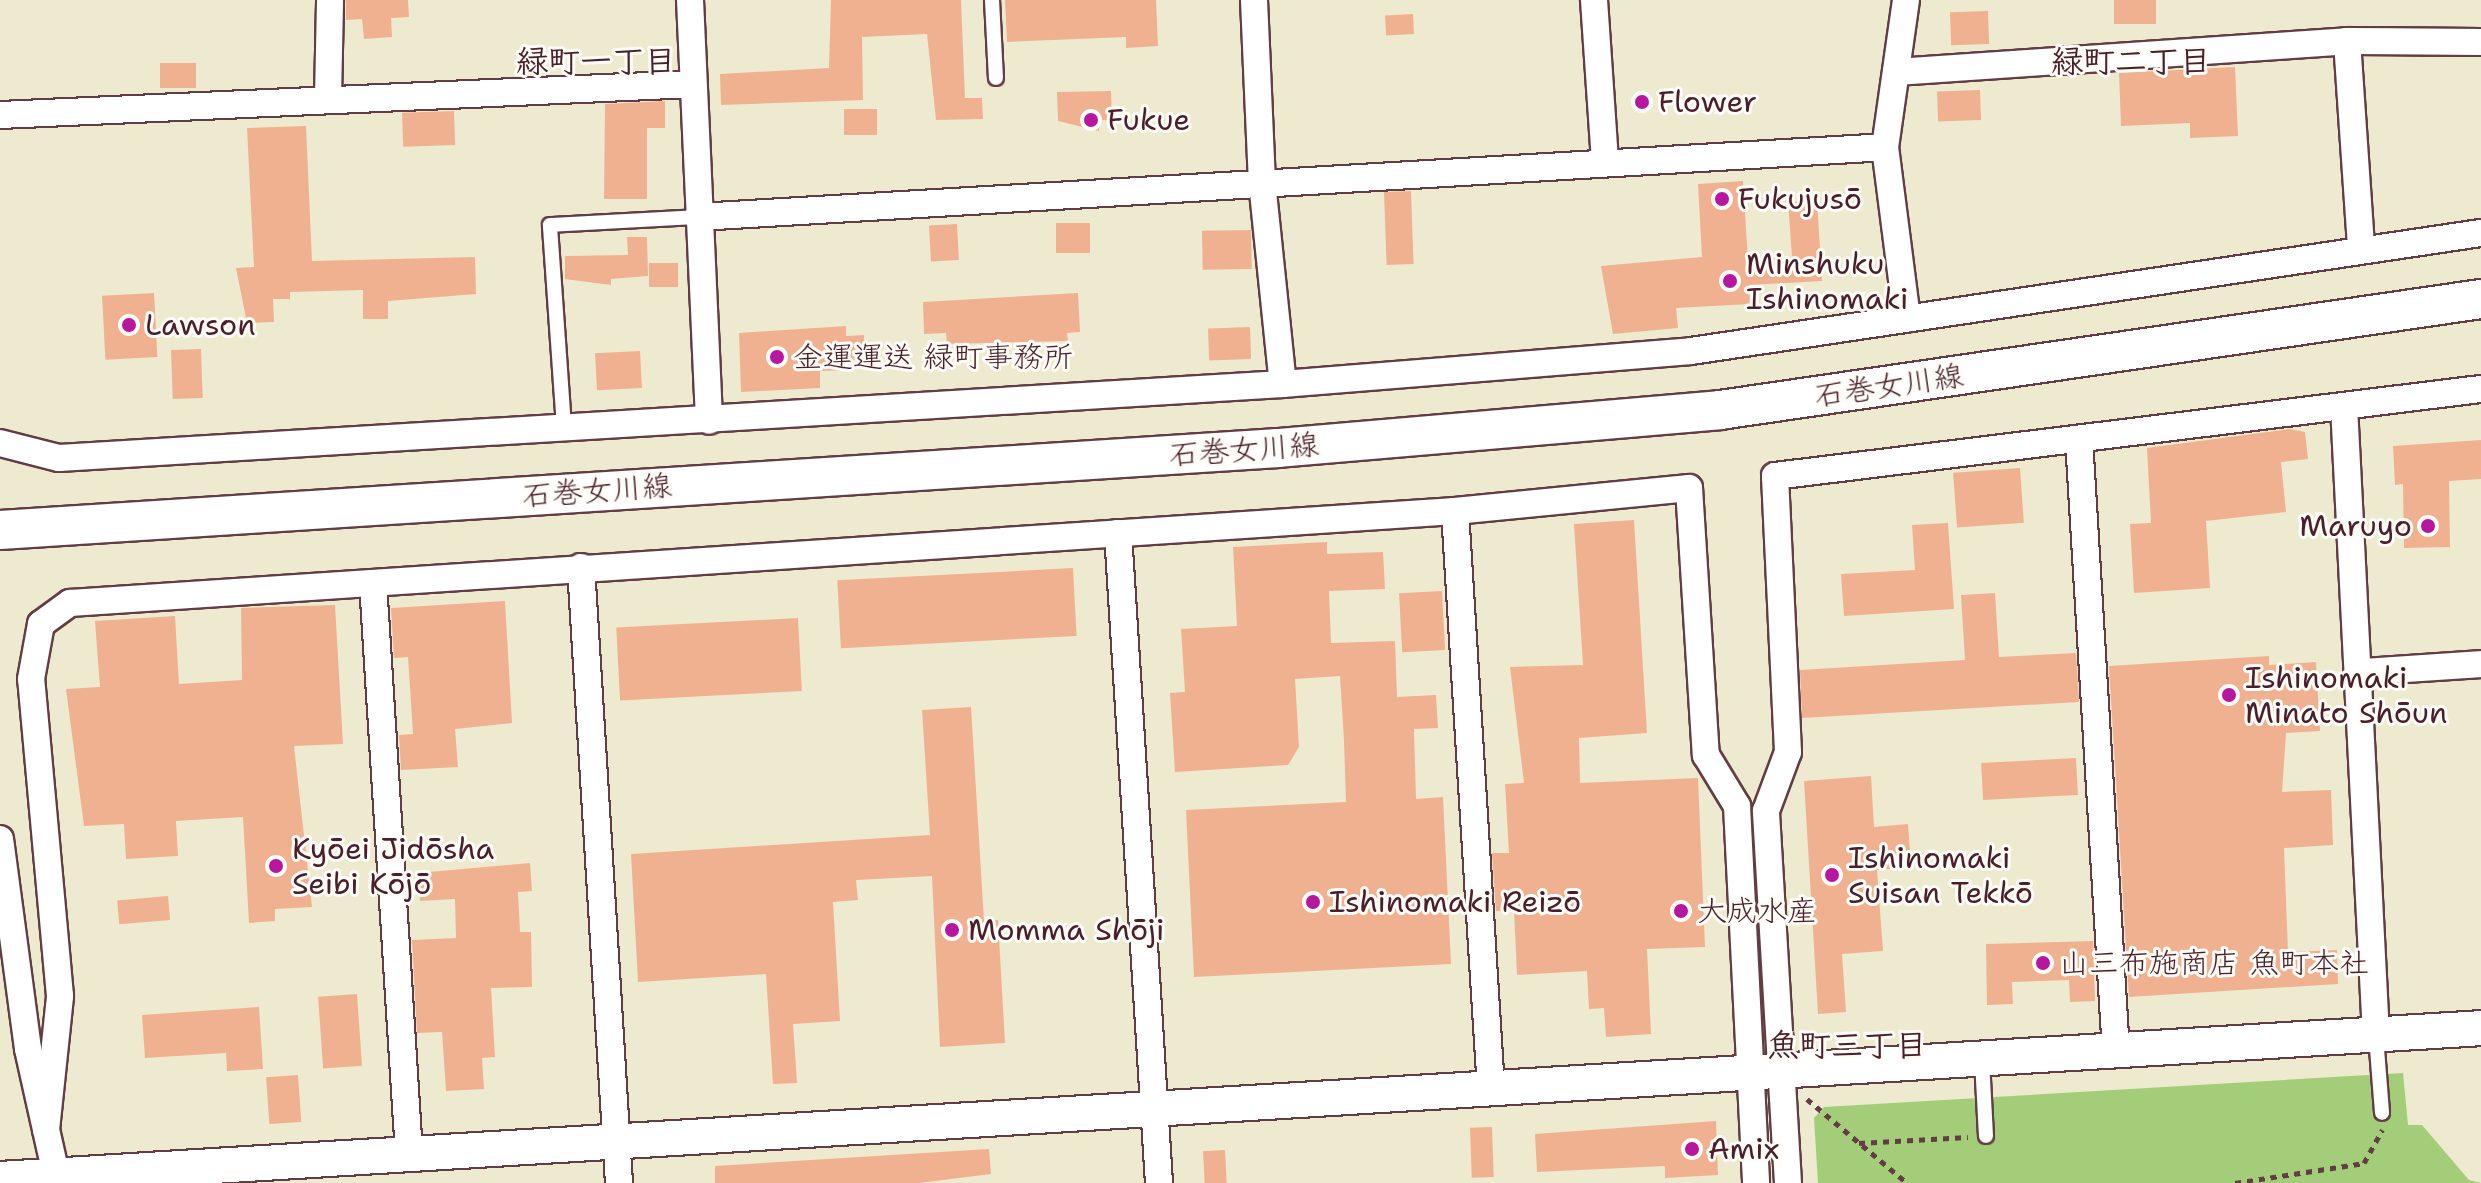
<!DOCTYPE html>
<html>
<head>
<meta charset="utf-8">
<style>
	body { margin:0 }
	#map { position:relative; width:2481px; height:1183px; overflow:hidden; background:#eeead0; font-family:"Shantell Sans","Klee One",sans-serif }
	div>[style] { position:absolute }
	[style*='--x'] { left:calc(var(--x)*1px); top:calc(var(--y)*1px); width:calc(var(--w)*1px); rotate:calc(var(--a)*1deg) }
	.green>* { inset:0; background:#a3cd79 }
	.building>* { inset:0; background:#f0b191; transform-origin:0 0 }
	.path>* { height:5px; margin-top:-2.5px; transform-origin:0; background:repeating-linear-gradient(90deg,#633d44 0 6px,transparent 0 12px) }
	.roads { filter:drop-shadow(2px 0 #633d44) drop-shadow(-2px 0 #633d44) drop-shadow(0 2px #633d44) drop-shadow(0 -2px #633d44) }
	.service>* { height:14px; margin:-7px; padding:0 7px; transform-origin:7px; border-radius:7px; background:#fff }
	.minor>* { height:26px; margin:-13px; padding:0 13px; transform-origin:13px; border-radius:13px; background:#fff }
	.tertiary>* { height:34px; margin:-17px; padding:0 17px; transform-origin:17px; border-radius:17px; background:#fff }
	.secondary>* { height:38px; margin:-19px; padding:0 19px; transform-origin:19px; border-radius:19px; background:#fff }
	.dots>* { width:22px; height:22px; translate:-50% -50%; box-sizing:border-box; border:4px solid #fdfcf7; border-radius:50% }
	span { translate:-50% -50%; white-space:nowrap; text-align:center; line-height:1.15; -webkit-text-stroke:6px #fdfcf7; paint-order:stroke }
	.poi-label { font-size:30px; color:#4a1f2b }
	.left { translate:0 -50%; text-align:left }
	.right { translate:-100% -50%; text-align:right }
	.street-label { font-size:30px; color:#4a1f2b }
	.neighbourhood-label { font-size:32px; color:#4a1f2b; font-weight:700 }
</style>
</head>
<body>
<div id="map">
	<div class="green">
		<div style="clip-path:polygon(2403px 1073px,2408px 1125px,2422px 1125px,2469px 1180px,2481px 1183px,1818px 1183px,1814px 1118px,1824px 1107px)"></div>
	</div>
	<div class="building">
		<div style="clip-path:polygon(346px 0,408px 0,409px 17px,391px 18px,392px 37px,364px 39px,362px 19px,346px 20px)"></div>
		<div style="clip-path:polygon(831px 0,961px 0,965px 98px,982px 98px,983px 119px,936px 120px,927px 34px,862px 37px,863px 100px,721px 105px,720px 74px,829px 68px)"></div>
		<div style="clip-path:polygon(1005px 0,1156px 0,1158px 46px,1126px 48px,1126px 37px,1007px 42px)"></div>
		<div style="left:2114px;top:0;width:42px;height:24px"></div>
		<div style="left:1988px;top:11px;width:33px;height:38px;rotate:88deg"></div>
		<div style="left:1413px;top:14px;width:20px;height:28px;rotate:87deg"></div>
		<div style="left:160px;top:63px;width:36px;height:25px"></div>
		<div style="clip-path:polygon(2235px 67px,2238px 136px,2190px 138px,2190px 123px,2121px 126px,2119px 73px)"></div>
		<div style="left:1980px;top:90px;width:30px;height:43px;rotate:88deg"></div>
		<div style="clip-path:polygon(1111px 91px,1112px 120px,1099px 120px,1099px 131px,1058px 121px,1057px 92px)"></div>
		<div style="clip-path:polygon(665px 101px,665px 128px,647px 128px,647px 199px,604px 199px,605px 104px)"></div>
		<div style="left:877px;top:109px;width:26px;height:33px;rotate:90deg"></div>
		<div style="left:454px;top:111px;width:34px;height:52px;rotate:88deg"></div>
		<div style="clip-path:polygon(306px 126px,312px 261px,475px 257px,476px 294px,388px 301px,388px 319px,363px 319px,363px 290px,290px 292px,290px 299px,273px 299px,274px 322px,247px 323px,236px 268px,254px 267px,247px 128px)"></div>
		<div style="clip-path:polygon(1743px 181px,1748px 260px,1792px 257px,1788px 202px,1817px 200px,1822px 281px,1749px 285px,1750px 304px,1676px 308px,1678px 328px,1613px 334px,1601px 266px,1702px 257px,1698px 184px)"></div>
		<div style="left:1411px;top:191px;width:73px;height:27px;rotate:88deg"></div>
		<div style="left:1056px;top:223px;width:34px;height:30px"></div>
		<div style="left:957px;top:224px;width:36px;height:28px;rotate:87deg"></div>
		<div style="left:1251px;top:230px;width:39px;height:49px;rotate:89deg"></div>
		<div style="clip-path:polygon(627px 237px,647px 237px,648px 276px,611px 279px,611px 285px,565px 279px,565px 256px,628px 255px)"></div>
		<div style="left:678px;top:263px;width:24px;height:29px;rotate:90deg"></div>
		<div style="left:154px;top:293px;width:64px;height:52px;rotate:87deg"></div>
		<div style="clip-path:polygon(1078px 293px,1080px 332px,1067px 333px,1068px 341px,947px 344px,946px 333px,924px 334px,923px 302px)"></div>
		<div style="clip-path:polygon(846px 326px,846px 336px,864px 335px,865px 360px,847px 360px,848px 370px,820px 371px,820px 388px,741px 392px,739px 333px)"></div>
		<div style="left:1250px;top:327px;width:32px;height:42px;rotate:88deg"></div>
		<div style="left:201px;top:349px;width:49px;height:30px;rotate:88deg"></div>
		<div style="left:640px;top:351px;width:37px;height:45px;rotate:87deg"></div>
		<div style="clip-path:polygon(2289px 429px,2305px 432px,2308px 459px,2281px 462px,2286px 512px,2206px 521px,2210px 588px,2134px 593px,2130px 524px,2151px 523px,2147px 448px)"></div>
		<div style="clip-path:polygon(2481px 440px,2481px 479px,2449px 481px,2450px 547px,2404px 548px,2403px 484px,2395px 485px,2393px 446px)"></div>
		<div style="left:2020px;top:468px;width:55px;height:67px;rotate:86deg"></div>
		<div style="clip-path:polygon(1634px 520px,1647px 733px,1579px 738px,1580px 783px,1698px 778px,1705px 947px,1647px 949px,1651px 1034px,1606px 1037px,1604px 1008px,1589px 1009px,1587px 971px,1517px 975px,1514px 910px,1496px 911px,1492px 853px,1509px 853px,1505px 784px,1524px 783px,1510px 667px,1583px 665px,1574px 524px)"></div>
		<div style="clip-path:polygon(1948px 523px,1954px 609px,1844px 616px,1841px 574px,1915px 570px,1912px 525px)"></div>
		<div style="clip-path:polygon(1327px 542px,1327px 554px,1383px 552px,1385px 589px,1329px 591px,1331px 643px,1395px 641px,1397px 697px,1436px 695px,1438px 728px,1414px 729px,1416px 799px,1443px 797px,1451px 964px,1194px 977px,1186px 810px,1346px 802px,1344px 741px,1340px 676px,1295px 679px,1299px 747px,1288px 765px,1175px 772px,1170px 693px,1185px 692px,1181px 629px,1237px 626px,1233px 547px)"></div>
		<div style="left:1073px;top:568px;width:68px;height:236px;rotate:87deg"></div>
		<div style="left:1442px;top:591px;width:59px;height:43px;rotate:87deg"></div>
		<div style="clip-path:polygon(1995px 593px,1999px 657px,2076px 653px,2079px 702px,1802px 718px,1800px 670px,1965px 660px,1961px 595px)"></div>
		<div style="clip-path:polygon(505px 601px,512px 723px,455px 729px,458px 767px,401px 770px,399px 735px,413px 734px,408px 657px,394px 658px,391px 608px)"></div>
		<div style="clip-path:polygon(335px 605px,343px 744px,294px 746px,312px 907px,275px 909px,275px 921px,249px 923px,243px 817px,176px 821px,178px 856px,126px 859px,124px 824px,84px 826px,66px 689px,100px 687px,95px 621px,175px 616px,179px 684px,242px 680px,241px 608px)"></div>
		<div style="left:798px;top:618px;width:73px;height:182px;rotate:87deg"></div>
		<div style="clip-path:polygon(2269px 656px,2269px 665px,2316px 662px,2320px 731px,2286px 733px,2282px 792px,2331px 790px,2333px 845px,2284px 848px,2288px 952px,2337px 950px,2338px 984px,2129px 997px,2109px 666px)"></div>
		<div style="clip-path:polygon(971px 707px,984px 921px,998px 920px,1005px 1043px,940px 1047px,932px 876px,856px 880px,858px 900px,833px 902px,840px 1021px,793px 1024px,797px 1083px,773px 1084px,766px 974px,638px 982px,631px 854px,930px 835px,922px 710px)"></div>
		<div style="left:2076px;top:758px;width:37px;height:95px;rotate:87deg"></div>
		<div style="clip-path:polygon(1871px 776px,1874px 827px,1908px 824px,1911px 867px,1877px 870px,1883px 951px,1842px 954px,1846px 1012px,1818px 1014px,1804px 781px)"></div>
		<div style="clip-path:polygon(530px 863px,532px 891px,518px 892px,520px 932px,531px 932px,532px 987px,491px 988px,495px 1057px,482px 1058px,484px 1089px,446px 1091px,442px 1032px,417px 1033px,412px 940px,456px 938px,455px 899px,420px 901px,418px 873px)"></div>
		<div style="left:168px;top:896px;width:24px;height:51px;rotate:85deg"></div>
		<div style="clip-path:polygon(2093px 941px,2095px 1001px,2070px 1002px,2069px 980px,2012px 982px,2013px 1004px,1987px 1005px,1986px 944px)"></div>
		<div style="left:357px;top:994px;width:72px;height:39px;rotate:86deg"></div>
		<div style="clip-path:polygon(259px 1007px,263px 1069px,227px 1071px,226px 1053px,145px 1058px,142px 1015px)"></div>
		<div style="left:298px;top:1075px;width:47px;height:32px;rotate:86deg"></div>
		<div style="clip-path:polygon(1716px 1121px,1718px 1175px,1665px 1178px,1665px 1166px,1537px 1172px,1535px 1134px)"></div>
		<div style="left:1492px;top:1127px;width:50px;height:22px;rotate:88deg"></div>
		<div style="clip-path:polygon(989px 1149px,991px 1174px,919px 1183px,715px 1183px,715px 1166px)"></div>
		<div style="left:1225px;top:1150px;width:33px;height:22px;rotate:87deg"></div>
	</div>
	<div class="path">
		<div style="--x:1807;--y:1099;--w:131;--a:40"></div>
		<div style="--x:1859;--y:1143;--w:109;--a:-3.2"></div>
		<div style="--x:2235;--y:1183;--w:131;--a:-8.8"></div>
		<div style="--x:2364;--y:1163;--w:38;--a:-61"></div>
	</div>
	<div class="roads">
		<div class="service">
			<div style="--x:992;--y:0;--w:78;--a:87.1"></div>
			<div style="--x:564;--y:427;--w:202;--a:-94"></div>
			<div style="--x:550;--y:225;--w:148;--a:-3.1"></div>
			<div style="--x:2376;--y:1036;--w:77;--a:85.5"></div>
			<div style="--x:1982;--y:1060;--w:76;--a:87"></div>
		</div>
		<div class="minor">
			<div style="--x:690;--y:0;--w:421;--a:87.4"></div>
			<div style="--x:1254;--y:0;--w:182;--a:87.5"></div>
			<div style="--x:1262;--y:182;--w:203;--a:84.1"></div>
			<div style="--x:1594;--y:0;--w:163;--a:86.1"></div>
			<div style="--x:1906;--y:0;--w:148;--a:98.1"></div>
			<div style="--x:1885;--y:147;--w:173;--a:82.7"></div>
			<div style="--x:2347;--y:41;--w:208;--a:86.1"></div>
			<div style="--x:1896;--y:72;--w:452;--a:-3.9"></div>
			<div style="--x:2347;--y:41;--w:134;--a:0.4"></div>
			<div style="--x:328;--y:98;--w:98;--a:-88.8"></div>
			<div style="--x:0;--y:115;--w:694;--a:-2.56"></div>
			<div style="--x:698;--y:217;--w:1189;--a:-3.37"></div>
			<div style="--x:2344;--y:406;--w:631;--a:87.09"></div>
			<div style="--x:2079;--y:439;--w:614;--a:86.55"></div>
			<div style="--x:0;--y:443;--w:61;--a:14.3"></div>
			<div style="--x:59;--y:458;--w:1226;--a:-3.46"></div>
			<div style="--x:1283;--y:384;--w:409;--a:-4.6"></div>
			<div style="--x:1691;--y:351;--w:799;--a:-8.5"></div>
			<div style="--x:1455;--y:511;--w:579;--a:86.44"></div>
			<div style="--x:1118;--y:533;--w:651;--a:86.39"></div>
			<div style="--x:581;--y:567;--w:617;--a:86.47"></div>
			<div style="--x:373;--y:583;--w:571;--a:86.39"></div>
			<div style="--x:2362;--y:672;--w:119;--a:-3.8"></div>
			<div style="--x:0;--y:839;--w:212;--a:82.4"></div>
			<div style="--x:28;--y:1049;--w:137;--a:77.4"></div>
			<div style="--x:46;--y:1130;--w:135;--a:-84"></div>
			<div style="--x:60;--y:996;--w:318;--a:-95.2"></div>
			<div style="--x:31;--y:679;--w:56;--a:-79.7"></div>
			<div style="--x:41;--y:624;--w:36;--a:-36"></div>
			<div style="--x:70;--y:603;--w:1388;--a:-3.8"></div>
			<div style="--x:1455;--y:511;--w:235;--a:-5.6"></div>
			<div style="--x:1689;--y:488;--w:268;--a:86.4"></div>
			<div style="--x:1706;--y:755;--w:60;--a:58.7"></div>
			<div style="--x:1737;--y:806;--w:377;--a:87.1"></div>
			<div style="--x:1788;--y:1183;--w:373;--a:-93.4"></div>
			<div style="--x:1766;--y:811;--w:63;--a:-69.6"></div>
			<div style="--x:1788;--y:752;--w:276;--a:-92.7"></div>
			<div style="--x:1775;--y:476;--w:711;--a:-7.03"></div>
		</div>
		<div class="tertiary">
			<div style="--x:0;--y:1179;--w:2486;--a:-3.48"></div>
		</div>
		<div class="secondary">
			<div style="--x:0;--y:530;--w:1281;--a:-3.67"></div>
			<div style="--x:1278;--y:448;--w:444;--a:-4.9"></div>
			<div style="--x:1720;--y:410;--w:769;--a:-8.3"></div>
		</div>
	</div>
	<div class="dots">
		<div style="left:1642px;top:102px;background:#b5179e"></div>
		<div style="left:1091px;top:120px;background:#b5179e"></div>
		<div style="left:1722px;top:199px;background:#b5179e"></div>
		<div style="left:1730px;top:281px;background:#b5179e"></div>
		<div style="left:129px;top:325px;background:#b5179e"></div>
		<div style="left:777px;top:357px;background:#b5179e"></div>
		<div style="left:2428px;top:526px;background:#b5179e"></div>
		<div style="left:2229px;top:695px;background:#b5179e"></div>
		<div style="left:276px;top:866px;background:#b5179e"></div>
		<div style="left:1832px;top:875px;background:#b5179e"></div>
		<div style="left:1313px;top:902px;background:#b5179e"></div>
		<div style="left:1681px;top:911px;background:#b5179e"></div>
		<div style="left:952px;top:930px;background:#b5179e"></div>
		<div style="left:2043px;top:963px;background:#b5179e"></div>
		<div style="left:1692px;top:1149px;background:#b5179e"></div>
	</div>
	<div class="poi-label">
		<span class="left" style="left:1658px;top:102px">Flower</span>
		<span class="left" style="left:1107px;top:120px">Fukue</span>
		<span class="left" style="left:1738px;top:199px">Fukujusō</span>
		<span class="left" style="left:1746px;top:281px">Minshuku<br>Ishinomaki</span>
		<span class="left" style="left:145px;top:325px">Lawson</span>
		<span class="left" style="left:793px;top:357px">金運運送 緑町事務所</span>
		<span class="right" style="left:2412px;top:526px">Maruyo</span>
		<span class="left" style="left:2245px;top:695px">Ishinomaki<br>Minato Shōun</span>
		<span class="left" style="left:292px;top:866px">Kyōei Jidōsha<br>Seibi Kōjō</span>
		<span class="left" style="left:1848px;top:875px">Ishinomaki<br>Suisan Tekkō</span>
		<span class="left" style="left:1329px;top:902px">Ishinomaki Reizō</span>
		<span class="left" style="left:1697px;top:911px">大成水産</span>
		<span class="left" style="left:968px;top:930px">Momma Shōji</span>
		<span class="left" style="left:2059px;top:963px">山三布施商店 魚町本社</span>
		<span class="left" style="left:1708px;top:1149px">Amix</span>
	</div>
	<div class="street-label">
		<span style="left:1889px;top:386px;rotate:-8deg">石巻女川線</span>
		<span style="left:1244px;top:450px;rotate:-4deg">石巻女川線</span>
		<span style="left:597px;top:491px;rotate:-4deg">石巻女川線</span>
	</div>
	<div class="neighbourhood-label">
		<span style="left:596px;top:61px">緑町一丁目</span>
		<span style="left:2131px;top:61px">緑町二丁目</span>
		<span style="left:1847px;top:1045px">魚町三丁目</span>
	</div>
</div>
</body>
</html>
